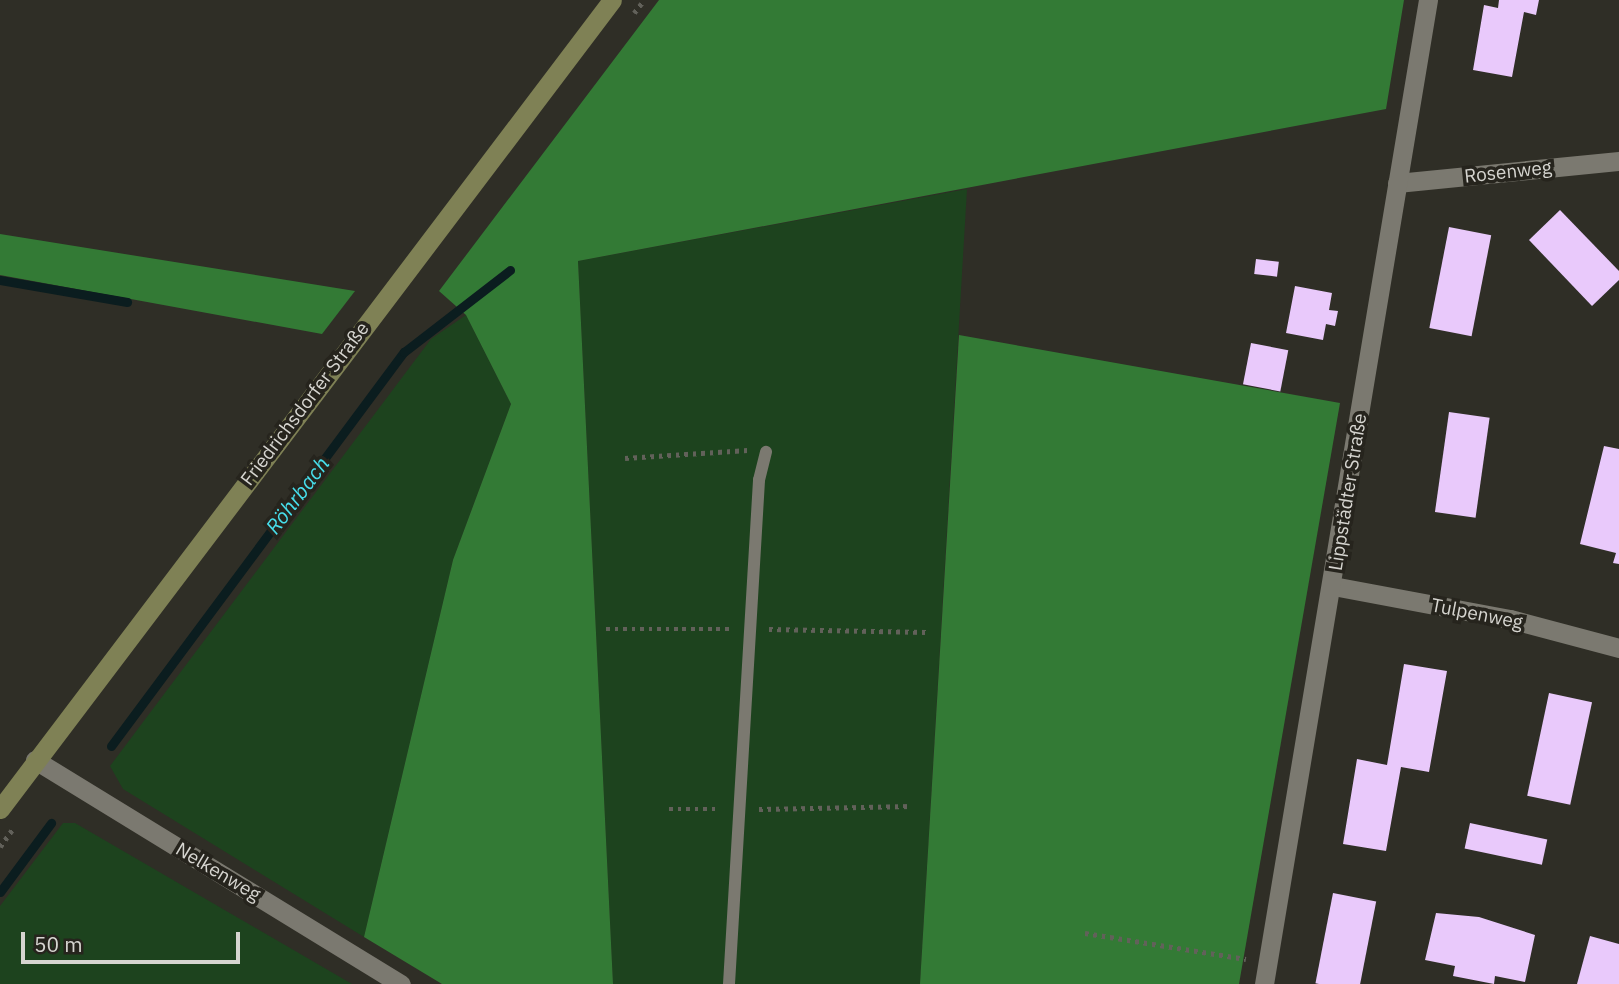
<!DOCTYPE html>
<html>
<head>
<meta charset="utf-8">
<style>
	body { margin:0 }
	#map { position:relative; width:1619px; height:984px; overflow:hidden; background:#2f2e26; font-family:"IBM Plex Sans",sans-serif }
	div>[style] { position:absolute }
	[style*='--x'] { left:calc(var(--x)*1px); top:calc(var(--y)*1px); width:calc(var(--w)*1px); rotate:calc(var(--a)*1deg) }
	.green>* { inset:0; background:#1d431e }
	.forest>* { inset:0; background:#337a35 }
	.stream>* { height:9px; margin:-4.5px; padding:0 4.5px; transform-origin:4.5px; border-radius:4.5px; background:#0b1d1f }
	.building>* { inset:0; background:#e9c9fb; transform-origin:0 0 }
	.path>* { height:4.5px; margin-top:-2.25px; transform-origin:0; background:repeating-linear-gradient(90deg,#62615a 0 3.5px,transparent 0 8.5px) }
	.service>* { height:12px; margin:-6px; padding:0 6px; transform-origin:6px; border-radius:6px; background:#7b7970 }
	.minor>* { height:19px; margin:-9.5px; padding:0 9.5px; transform-origin:9.5px; border-radius:9.5px; background:#7b7970 }
	.secondary>* { height:19px; margin:-9.5px; padding:0 9.5px; transform-origin:9.5px; border-radius:9.5px; background:#7f8155 }
	span { translate:-50% -50%; white-space:nowrap; text-align:center; line-height:1.15; -webkit-text-stroke:7px #26241d; paint-order:stroke }
	.street-label { font-size:19px; color:#d6d5d0 }
	.water-label { font-size:21px; color:#47ddea; font-style:italic }
	.scale { position:absolute; left:21px; top:932px; width:219px; height:32px; box-sizing:border-box; border:4px solid #d6d5d0; border-top:0; padding-left:9px; font-size:21px; line-height:24px; white-space:nowrap; color:#d6d5d0; -webkit-text-stroke:5px #26241d; paint-order:stroke }
</style>
</head>
<body>
<div id="map">
	<div class="green">
		<div style="clip-path:polygon(967px 189px,920px 984px,613px 984px,578px 261px)"></div>
		<div style="clip-path:polygon(466px 315px,511px 404px,453px 560px,364px 937px,123px 789px,110px 766px,431px 339px)"></div>
		<div style="clip-path:polygon(63px 823px,75px 823px,352px 984px,0 984px,0 906px)"></div>
	</div>
	<div class="forest">
		<div style="clip-path:polygon(659px 0,1404px 0,1386px 109px,578px 261px,613px 984px,442px 984px,364px 937px,453px 560px,511px 404px,466px 315px,439px 291px)"></div>
		<div style="clip-path:polygon(0 234px,355px 291px,322px 334px,0 275px)"></div>
		<div style="clip-path:polygon(959px 335px,1340px 403px,1239px 984px,920px 984px)"></div>
	</div>
	<div class="stream">
		<div style="--x:0;--y:280;--w:129;--a:9.8"></div>
		<div style="--x:111;--y:746;--w:491;--a:-53.4"></div>
		<div style="--x:404;--y:352;--w:134;--a:-37.7"></div>
		<div style="--x:0;--y:892;--w:86;--a:-53.5"></div>
	</div>
	<div class="building">
		<div style="clip-path:polygon(1499px 0,1539px 0,1536px 15px,1524px 12px,1512px 77px,1473px 70px,1484px 5px,1498px 8px)"></div>
		<div style="clip-path:polygon(1560px 210px,1619px 271px,1619px 280px,1592px 306px,1529px 240px)"></div>
		<div style="left:1449px;top:227px;width:43px;height:103px;rotate:11deg"></div>
		<div style="left:1256px;top:259px;width:23px;height:15px;rotate:7deg"></div>
		<div style="clip-path:polygon(1295px 286px,1332px 293px,1329px 310px,1338px 311px,1335px 326px,1326px 324px,1323px 340px,1286px 333px)"></div>
		<div style="left:1251px;top:343px;width:38px;height:42px;rotate:11deg"></div>
		<div style="left:1449px;top:412px;width:41px;height:101px;rotate:8deg"></div>
		<div style="clip-path:polygon(1604px 446px,1619px 449px,1619px 564px,1613px 563px,1616px 553px,1580px 544px)"></div>
		<div style="clip-path:polygon(1404px 664px,1447px 671px,1429px 772px,1401px 767px,1386px 851px,1343px 844px,1357px 759px,1387px 765px)"></div>
		<div style="left:1549px;top:693px;width:44px;height:105px;rotate:12deg"></div>
		<div style="left:1470px;top:823px;width:79px;height:26px;rotate:12deg"></div>
		<div style="left:1333px;top:893px;width:44px;height:92px;rotate:11deg"></div>
		<div style="clip-path:polygon(1436px 913px,1479px 917px,1535px 935px,1525px 982px,1495px 976px,1494px 984px,1453px 976px,1455px 966px,1425px 960px)"></div>
		<div style="clip-path:polygon(1590px 936px,1619px 944px,1619px 984px,1577px 984px)"></div>
	</div>
	<div class="path">
		<div style="--x:634;--y:13;--w:16;--a:-52"></div>
		<div style="--x:625;--y:458;--w:123;--a:-3.7"></div>
		<div style="--x:606;--y:629;--w:126;--a:0"></div>
		<div style="--x:769;--y:629;--w:157;--a:1.1"></div>
		<div style="--x:669;--y:809;--w:50;--a:0"></div>
		<div style="--x:759;--y:809;--w:153;--a:-1.1"></div>
		<div style="--x:0;--y:847;--w:21;--a:-55"></div>
		<div style="--x:1085;--y:933;--w:163;--a:9.2"></div>
	</div>
	<div class="service">
		<div style="--x:729;--y:984;--w:505;--a:-86.59"></div>
		<div style="--x:759;--y:480;--w:29;--a:-76"></div>
	</div>
	<div class="minor">
		<div style="--x:1397;--y:183;--w:223;--a:-5.7"></div>
		<div style="--x:1333;--y:586;--w:180;--a:10.6"></div>
		<div style="--x:1510;--y:619;--w:113;--a:14.9"></div>
		<div style="--x:35;--y:760;--w:429;--a:31.5"></div>
		<div style="--x:1264;--y:984;--w:998;--a:-80.54"></div>
	</div>
	<div class="secondary">
		<div style="--x:0;--y:809;--w:1014;--a:-52.89"></div>
	</div>
	<div class="street-label">
		<span style="left:1508px;top:172px;rotate:-6deg">Rosenweg</span>
		<span style="left:305px;top:404px;rotate:-53deg">Friedrichsdorfer Straße</span>
		<span style="left:1348px;top:492px;rotate:-81deg">Lippstädter Straße</span>
		<span style="left:1477px;top:614px;rotate:11deg">Tulpenweg</span>
		<span style="left:218px;top:872px;rotate:31deg">Nelkenweg</span>
	</div>
	<div class="water-label">
		<span style="left:297px;top:495px;rotate:-53deg">Röhrbach</span>
	</div>
	<div class="scale">50 m</div>
</div>
</body>
</html>
